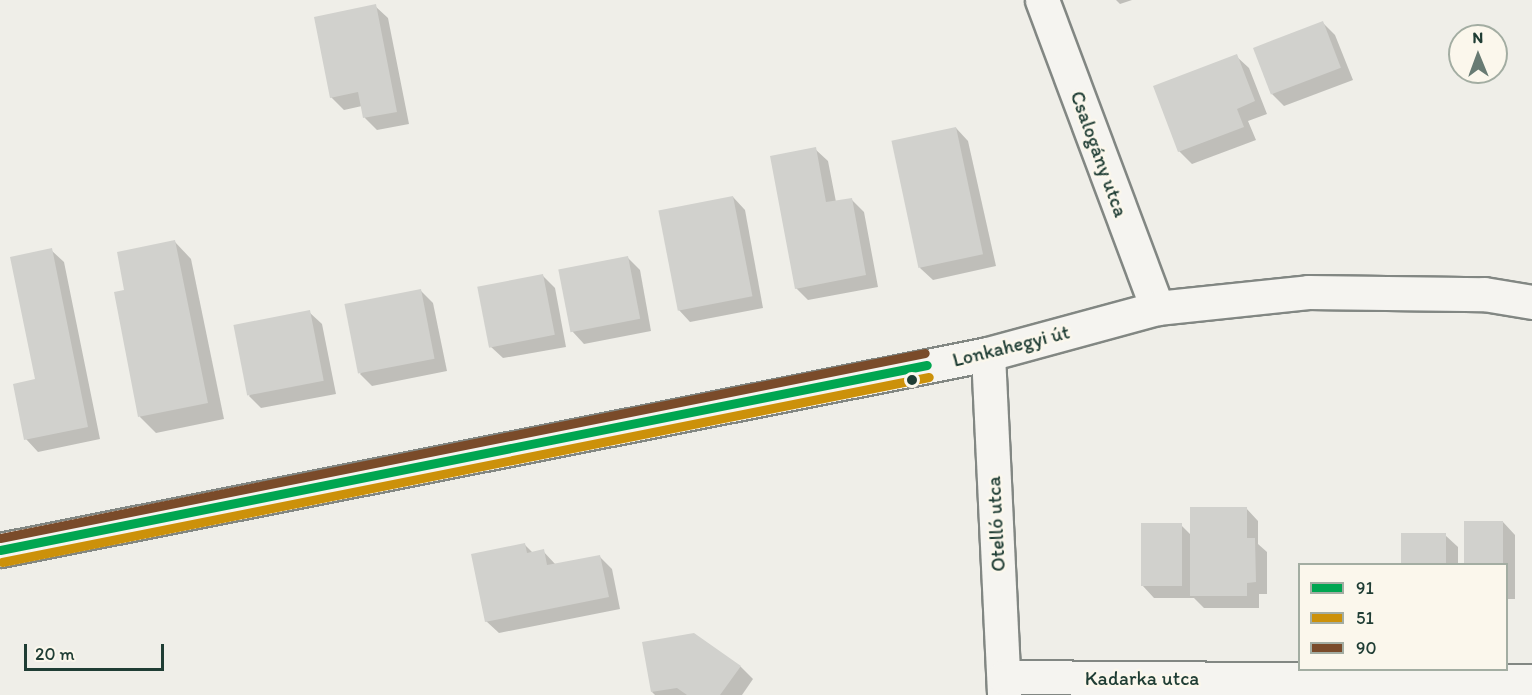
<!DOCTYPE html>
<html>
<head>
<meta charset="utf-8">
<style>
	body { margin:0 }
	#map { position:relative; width:1532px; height:695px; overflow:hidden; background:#efeee8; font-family:Itim,sans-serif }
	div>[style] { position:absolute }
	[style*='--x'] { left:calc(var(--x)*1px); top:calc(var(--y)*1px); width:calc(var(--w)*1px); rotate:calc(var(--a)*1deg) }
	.shadow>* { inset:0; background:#0003 }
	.building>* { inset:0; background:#d1d1cd; transform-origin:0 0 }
	.roads { filter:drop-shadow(2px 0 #828783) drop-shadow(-2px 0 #828783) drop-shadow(0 2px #828783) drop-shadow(0 -2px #828783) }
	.street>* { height:33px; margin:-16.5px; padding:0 16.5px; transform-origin:16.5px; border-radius:16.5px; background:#f5f4f0 }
	.bus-1>* { height:9px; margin:-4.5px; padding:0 4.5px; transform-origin:4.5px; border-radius:4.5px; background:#00a651 }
	.bus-2>* { height:9px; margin:-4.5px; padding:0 4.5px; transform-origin:4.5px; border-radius:4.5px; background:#cc910a }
	.bus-3>* { height:9px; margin:-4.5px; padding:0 4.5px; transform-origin:4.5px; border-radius:4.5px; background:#7a4b2a }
	.dots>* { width:16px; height:16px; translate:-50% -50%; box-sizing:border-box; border:3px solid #fbf7ec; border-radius:50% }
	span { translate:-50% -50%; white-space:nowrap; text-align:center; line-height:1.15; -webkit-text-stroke:5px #fbf7ec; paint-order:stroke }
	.street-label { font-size:20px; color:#1f3d34 }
	.legend { position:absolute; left:1298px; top:563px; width:210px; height:108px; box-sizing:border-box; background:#fbf7ec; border:2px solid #a3ada2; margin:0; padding:8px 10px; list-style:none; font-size:18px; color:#1f3d34 }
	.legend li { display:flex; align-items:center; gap:12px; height:30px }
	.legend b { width:30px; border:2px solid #a3ada2 }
	.north { position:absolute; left:1448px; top:24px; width:60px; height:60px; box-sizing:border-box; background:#fbf7ec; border:2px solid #a3ada2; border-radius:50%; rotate:359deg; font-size:16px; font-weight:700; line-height:24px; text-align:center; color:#1f3d34 }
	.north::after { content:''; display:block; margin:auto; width:21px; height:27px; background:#687b73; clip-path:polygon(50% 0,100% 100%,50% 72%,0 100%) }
	.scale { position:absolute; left:24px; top:644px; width:140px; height:27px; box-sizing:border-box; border:3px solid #1f3d34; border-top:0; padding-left:8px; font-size:18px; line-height:21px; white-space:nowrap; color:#1f3d34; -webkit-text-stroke:4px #fbf7ec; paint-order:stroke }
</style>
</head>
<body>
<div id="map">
	<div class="shadow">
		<div style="clip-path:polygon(1116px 0,1132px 0,1120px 4px)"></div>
		<div style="clip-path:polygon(375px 6px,388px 18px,409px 124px,377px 130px,365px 118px,362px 106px,344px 110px,331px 97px)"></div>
		<div style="clip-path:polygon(1323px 23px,1335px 35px,1353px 80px,1284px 106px,1272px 94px)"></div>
		<div style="clip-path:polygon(1236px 56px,1249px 68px,1267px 114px,1248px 121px,1256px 140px,1192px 164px,1179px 151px,1155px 87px)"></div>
		<div style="clip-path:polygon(956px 128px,968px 141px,996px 266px,933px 280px,920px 268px)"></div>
		<div style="clip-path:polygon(815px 149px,828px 161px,836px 202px,851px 199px,864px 212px,878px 287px,808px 300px,796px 288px)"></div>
		<div style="clip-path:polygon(733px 197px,745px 210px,763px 308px,690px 322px,678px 309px)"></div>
		<div style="clip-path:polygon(175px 242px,191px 259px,224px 419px,156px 433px,140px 417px,126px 291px)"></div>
		<div style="clip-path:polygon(51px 250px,64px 262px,100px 439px,38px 452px,26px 439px,36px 380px)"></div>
		<div style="clip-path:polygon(627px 257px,640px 270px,651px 331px,584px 344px,572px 331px)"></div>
		<div style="clip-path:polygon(543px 276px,555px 288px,566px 347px,503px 358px,490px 346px)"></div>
		<div style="clip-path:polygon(421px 291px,433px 303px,447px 371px,372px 386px,360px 374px)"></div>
		<div style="clip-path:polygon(309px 312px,322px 324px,336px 394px,261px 408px,249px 396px)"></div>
		<div style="clip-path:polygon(1246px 508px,1258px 521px,1258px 544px,1267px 552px,1267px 594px,1259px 594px,1259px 608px,1204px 608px,1194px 598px,1154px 598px,1142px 585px,1181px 525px,1191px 535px)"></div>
		<div style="clip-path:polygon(1466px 522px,1503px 522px,1515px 535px,1515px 599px,1506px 599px,1506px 564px,1466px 564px)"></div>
		<div style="clip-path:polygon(1402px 535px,1445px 535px,1458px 547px,1458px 564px,1402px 564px)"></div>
		<div style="clip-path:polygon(525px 545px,533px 553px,543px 551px,556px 565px,600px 557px,612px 569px,620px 609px,499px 633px,486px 621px)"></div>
		<div style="clip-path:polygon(694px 634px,741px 667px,753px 679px,742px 695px,655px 695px,652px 692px)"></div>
	</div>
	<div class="building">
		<div style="clip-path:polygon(376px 4px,397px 112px,363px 118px,358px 92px,330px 98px,314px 17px)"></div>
		<div style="left:1323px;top:21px;width:50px;height:75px;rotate:69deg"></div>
		<div style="clip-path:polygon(1237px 54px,1255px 101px,1237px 109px,1244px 127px,1178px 152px,1153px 86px)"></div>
		<div style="left:956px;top:127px;width:130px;height:66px;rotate:78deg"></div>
		<div style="clip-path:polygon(816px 147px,826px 202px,852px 198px,866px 275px,795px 289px,770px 156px)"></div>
		<div style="left:733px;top:196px;width:102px;height:76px;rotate:79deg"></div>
		<div style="clip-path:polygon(175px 240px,208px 403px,138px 417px,114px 292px,124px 290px,117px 252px)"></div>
		<div style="clip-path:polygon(52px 248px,88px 427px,24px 440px,13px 384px,35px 379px,10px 257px)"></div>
		<div style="left:628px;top:256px;width:64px;height:71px;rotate:79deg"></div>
		<div style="left:543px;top:274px;width:62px;height:67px;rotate:79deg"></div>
		<div style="left:421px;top:289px;width:71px;height:78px;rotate:79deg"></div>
		<div style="left:310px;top:310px;width:72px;height:78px;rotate:79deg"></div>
		<div style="clip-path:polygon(1190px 507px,1247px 507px,1247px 538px,1255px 538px,1256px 582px,1247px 583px,1247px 596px,1190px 596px)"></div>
		<div style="left:1464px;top:521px;width:39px;height:43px"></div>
		<div style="left:1182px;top:523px;width:63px;height:41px;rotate:90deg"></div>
		<div style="left:1401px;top:533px;width:45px;height:31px"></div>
		<div style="clip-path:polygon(525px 543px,527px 553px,544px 549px,547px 565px,600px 555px,609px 597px,485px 622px,471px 554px)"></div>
		<div style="clip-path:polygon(694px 633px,741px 666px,720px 695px,687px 695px,677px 688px,651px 692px,642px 642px)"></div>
	</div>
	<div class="roads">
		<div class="street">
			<div style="--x:1042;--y:0;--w:329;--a:69.5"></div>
			<div style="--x:988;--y:354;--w:341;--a:87.3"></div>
			<div style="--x:0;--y:550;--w:1007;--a:-11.22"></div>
			<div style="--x:988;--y:354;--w:175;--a:-15.2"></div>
			<div style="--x:1157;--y:308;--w:152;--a:-6"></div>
			<div style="--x:1308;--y:292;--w:176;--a:0.7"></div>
			<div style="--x:1484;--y:294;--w:49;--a:9.5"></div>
			<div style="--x:1004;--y:677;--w:528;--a:0.43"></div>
		</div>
	</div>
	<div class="bus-1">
		<div style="--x:0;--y:550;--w:945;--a:-11.29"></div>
	</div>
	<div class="bus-2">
		<div style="--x:2;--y:562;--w:945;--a:-11.29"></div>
	</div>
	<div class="bus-3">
		<div style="--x:0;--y:538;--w:943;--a:-11.31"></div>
	</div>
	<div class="dots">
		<div style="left:912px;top:380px;background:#1f3d34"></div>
	</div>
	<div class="street-label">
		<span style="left:1099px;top:154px;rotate:70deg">Csalogány utca</span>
		<span style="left:1011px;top:346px;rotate:-14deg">Lonkahegyi út</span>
		<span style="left:996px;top:524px;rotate:-93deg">Otelló utca</span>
		<span style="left:1142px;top:678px">Kadarka utca</span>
	</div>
	<ul class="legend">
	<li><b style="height:8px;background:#00a651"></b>91</li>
	<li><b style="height:8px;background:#cc910a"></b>51</li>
	<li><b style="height:8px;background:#7a4b2a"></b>90</li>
	</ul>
	<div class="north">N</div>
	<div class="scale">20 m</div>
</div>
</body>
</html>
